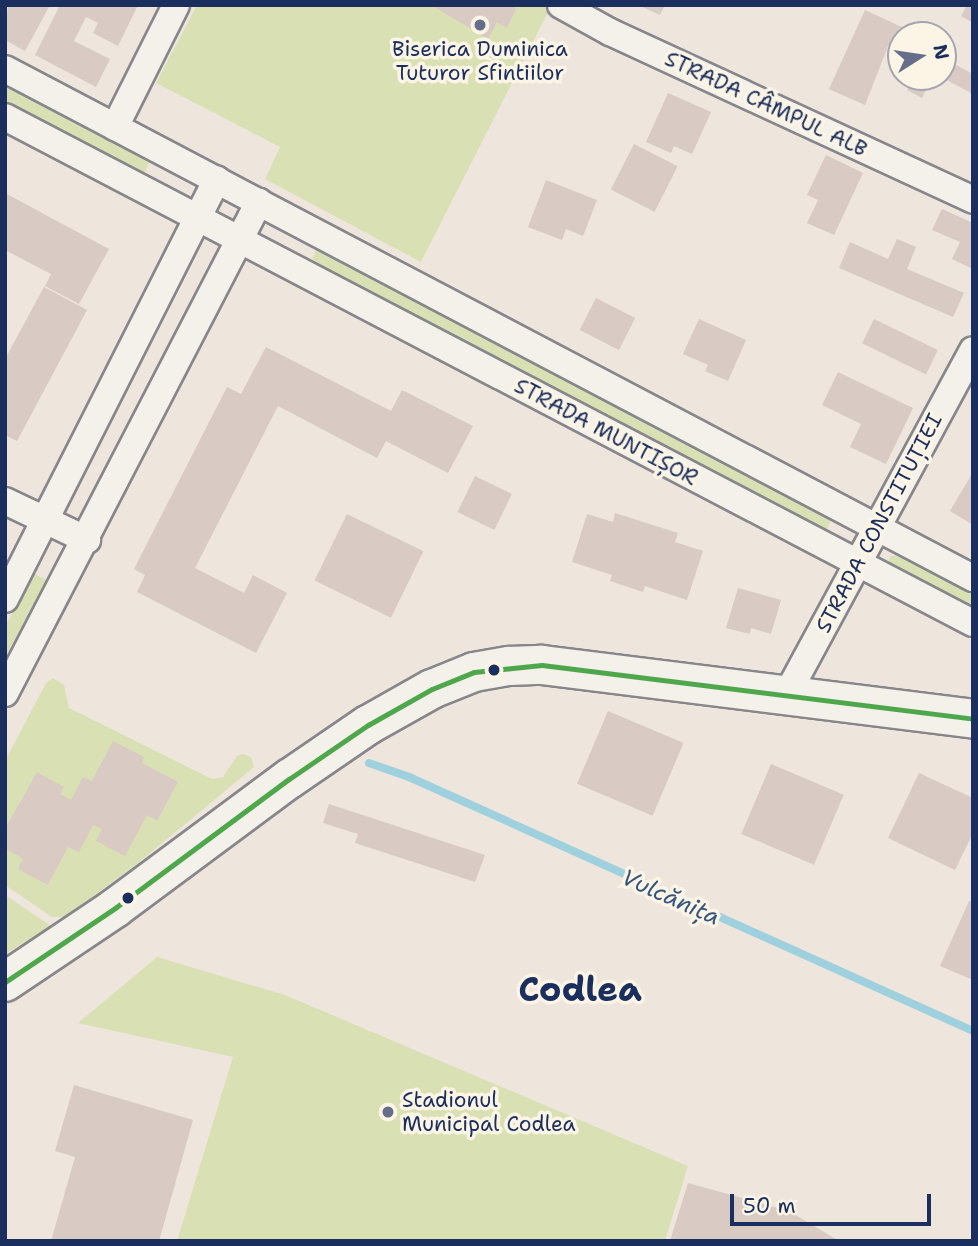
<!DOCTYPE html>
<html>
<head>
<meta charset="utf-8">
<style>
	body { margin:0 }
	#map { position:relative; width:978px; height:1246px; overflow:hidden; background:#eee5dd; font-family:"Shantell Sans",sans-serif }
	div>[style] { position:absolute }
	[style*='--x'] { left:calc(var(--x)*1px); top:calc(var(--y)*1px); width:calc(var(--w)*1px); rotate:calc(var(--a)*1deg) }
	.green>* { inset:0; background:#d9e1b4 }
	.stream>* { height:8px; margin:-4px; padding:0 4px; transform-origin:4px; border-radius:4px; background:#9fd0dd }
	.building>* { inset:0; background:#d9cac3; transform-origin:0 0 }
	.roads { filter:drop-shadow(2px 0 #86868b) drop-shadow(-2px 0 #86868b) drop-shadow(0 2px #86868b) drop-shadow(0 -2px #86868b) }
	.street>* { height:26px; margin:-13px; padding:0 13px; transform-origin:13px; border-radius:13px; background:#f4f0ea }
	.highway>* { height:38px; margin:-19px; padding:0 19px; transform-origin:19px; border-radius:19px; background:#f4f0ea }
	.bus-1>* { height:5px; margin:-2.5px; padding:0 2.5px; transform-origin:2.5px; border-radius:2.5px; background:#4ea74b }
	.dots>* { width:19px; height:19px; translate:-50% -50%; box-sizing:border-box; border:4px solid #fcf5e5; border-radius:50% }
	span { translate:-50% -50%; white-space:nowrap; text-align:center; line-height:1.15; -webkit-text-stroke:7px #fcf5e5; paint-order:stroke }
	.poi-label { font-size:21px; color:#1b2f5e }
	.left { translate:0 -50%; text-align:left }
	.street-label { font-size:21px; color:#1b2f5e }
	.water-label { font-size:23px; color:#34557e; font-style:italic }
	.town-label { font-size:35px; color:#1b2f5e; font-weight:700 }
	.frame { position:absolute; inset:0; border:7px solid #1b2f5e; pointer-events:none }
	.north { position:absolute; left:887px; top:21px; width:70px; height:70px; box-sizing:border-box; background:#fcf5e5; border:2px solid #a2a6af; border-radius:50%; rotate:78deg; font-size:19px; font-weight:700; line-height:28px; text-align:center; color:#1b2f5e }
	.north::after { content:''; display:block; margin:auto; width:24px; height:32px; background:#656f8a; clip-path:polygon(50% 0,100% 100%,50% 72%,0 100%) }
	.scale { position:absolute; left:730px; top:1194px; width:201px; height:32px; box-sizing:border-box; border:4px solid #1b2f5e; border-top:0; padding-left:9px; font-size:21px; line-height:24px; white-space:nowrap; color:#1b2f5e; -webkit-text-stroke:5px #fcf5e5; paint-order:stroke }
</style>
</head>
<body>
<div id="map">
	<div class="green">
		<div style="clip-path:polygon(197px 5px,542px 5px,549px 10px,421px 262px,265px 179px,280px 147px,156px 83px)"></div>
		<div style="clip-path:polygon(5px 84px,147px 158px,149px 163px,145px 172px,139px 172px,5px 102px)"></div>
		<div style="clip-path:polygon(320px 249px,829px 516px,830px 522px,826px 531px,821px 532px,311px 263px,316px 250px)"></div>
		<div style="clip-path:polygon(891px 556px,897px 556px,973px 595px,973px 611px,887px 564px)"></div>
		<div style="clip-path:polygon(33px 573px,46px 580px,5px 658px,5px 627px)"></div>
		<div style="clip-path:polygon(53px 678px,64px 685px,69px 708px,212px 779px,223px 777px,237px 756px,243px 754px,251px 757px,254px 767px,138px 863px,65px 917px,52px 917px,5px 885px,5px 761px,46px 683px)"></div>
		<div style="clip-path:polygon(5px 895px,51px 926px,5px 954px)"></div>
		<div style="clip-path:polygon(157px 957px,285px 995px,688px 1166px,665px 1241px,177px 1241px,233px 1057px,78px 1023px)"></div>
	</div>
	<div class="stream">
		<div style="--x:369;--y:763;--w:42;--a:19.3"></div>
		<div style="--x:409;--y:777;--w:619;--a:24.24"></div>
	</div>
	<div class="building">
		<div style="clip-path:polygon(8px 5px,50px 5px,25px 51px,5px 40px)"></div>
		<div style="clip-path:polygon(60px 5px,138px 5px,118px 46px,93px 33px,98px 23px,86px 17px,74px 41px,110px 59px,96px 87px,35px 55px)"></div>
		<div style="clip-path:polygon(431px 5px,510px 5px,516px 9px,507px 28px,497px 22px,488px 39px)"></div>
		<div style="clip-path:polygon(638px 5px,665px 5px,660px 15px)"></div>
		<div style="clip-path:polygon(967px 5px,973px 5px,973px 23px,961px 16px)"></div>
		<div style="clip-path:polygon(865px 10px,902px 27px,892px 48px,888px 46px,865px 105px,829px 89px)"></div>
		<div style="clip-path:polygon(943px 58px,973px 74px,973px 94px,943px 78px)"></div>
		<div style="clip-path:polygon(914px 77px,932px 77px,922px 98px,907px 90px)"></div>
		<div style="clip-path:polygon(668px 93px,711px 112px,692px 154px,674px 146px,671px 153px,646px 142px)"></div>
		<div style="left:634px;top:144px;width:49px;height:51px;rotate:27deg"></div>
		<div style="clip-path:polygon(826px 155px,863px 173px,834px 235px,807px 223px,818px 200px,807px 195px)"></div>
		<div style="clip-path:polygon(546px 180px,597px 200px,583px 236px,566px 229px,562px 240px,528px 227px)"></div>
		<div style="clip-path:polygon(5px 193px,109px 249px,79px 304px,45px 286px,51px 274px,5px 250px)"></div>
		<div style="clip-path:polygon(942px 209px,973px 223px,973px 269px,952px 259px,960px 242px,932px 230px)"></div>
		<div style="clip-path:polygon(897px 239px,916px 247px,907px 269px,964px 293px,953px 317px,839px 268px,850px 242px,888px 259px)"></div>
		<div style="clip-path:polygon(44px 287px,87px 310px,17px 441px,5px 435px,5px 359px)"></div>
		<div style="left:596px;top:298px;width:44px;height:36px;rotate:27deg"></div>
		<div style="clip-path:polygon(699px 319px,746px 340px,728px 381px,705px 371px,708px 365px,683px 354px)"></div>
		<div style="left:874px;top:319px;width:71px;height:27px;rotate:26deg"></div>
		<div style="clip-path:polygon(266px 347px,391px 411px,402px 390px,473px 426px,448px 473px,386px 441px,377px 458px,278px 406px,195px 568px,244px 593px,253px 575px,287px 593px,256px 653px,137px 592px,145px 575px,134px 569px,227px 387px,241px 394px)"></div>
		<div style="clip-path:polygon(838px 372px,913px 408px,886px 464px,850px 447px,861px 424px,822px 405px)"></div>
		<div style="clip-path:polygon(973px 472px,973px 525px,950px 511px)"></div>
		<div style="left:475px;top:476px;width:41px;height:40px;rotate:26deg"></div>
		<div style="clip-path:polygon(615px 513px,678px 533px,675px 542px,703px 551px,687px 600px,645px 586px,643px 592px,610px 581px,612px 575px,572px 562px,587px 514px,613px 522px)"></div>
		<div style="left:347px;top:514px;width:85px;height:74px;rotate:26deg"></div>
		<div style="clip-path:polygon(738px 588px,781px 600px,771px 634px,751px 628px,750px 634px,726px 628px)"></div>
		<div style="left:608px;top:711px;width:82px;height:79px;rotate:23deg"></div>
		<div style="clip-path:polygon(113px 741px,144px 757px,142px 763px,178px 782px,157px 821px,147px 815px,125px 856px,96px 841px,102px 829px,93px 825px,79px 852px,68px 847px,48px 885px,18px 869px,23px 859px,5px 848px,5px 829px,37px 772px,64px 787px,60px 794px,71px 800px,83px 777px,92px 781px)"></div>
		<div style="left:771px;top:764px;width:79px;height:76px;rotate:23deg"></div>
		<div style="clip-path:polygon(919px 773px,973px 798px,973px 833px,955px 870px,888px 838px)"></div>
		<div style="clip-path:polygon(329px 804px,485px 855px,475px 882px,355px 843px,358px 834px,323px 823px)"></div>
		<div style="clip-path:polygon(969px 901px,973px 902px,973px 980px,940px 966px)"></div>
		<div style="clip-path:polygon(74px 1085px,193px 1120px,159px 1241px,51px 1241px,75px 1157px,55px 1151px)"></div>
		<div style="clip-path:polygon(688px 1183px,789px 1211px,839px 1241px,670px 1241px)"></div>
	</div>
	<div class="roads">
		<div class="street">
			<div style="--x:561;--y:5;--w:56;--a:28.9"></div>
			<div style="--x:610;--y:32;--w:400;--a:24.8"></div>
			<div style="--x:5;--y:69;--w:1094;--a:27.74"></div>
			<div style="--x:5;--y:117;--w:1092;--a:27.6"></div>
			<div style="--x:115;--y:127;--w:136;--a:-63.4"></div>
			<div style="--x:5;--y:501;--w:91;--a:25.4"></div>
			<div style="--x:5;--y:599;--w:470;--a:-63.2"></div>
			<div style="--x:5;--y:693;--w:553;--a:-62.65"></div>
			<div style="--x:786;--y:696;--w:393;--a:-61.6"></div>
		</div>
		<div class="highway">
			<div style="--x:5;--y:982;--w:133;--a:-33.9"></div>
			<div style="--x:115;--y:908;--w:217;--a:-36.6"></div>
			<div style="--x:289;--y:779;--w:96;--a:-34.4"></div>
			<div style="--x:368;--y:725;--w:73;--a:-29.4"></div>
			<div style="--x:432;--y:689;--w:45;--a:-22"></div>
			<div style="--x:474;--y:672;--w:36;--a:-10"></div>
			<div style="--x:509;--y:666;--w:33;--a:-2"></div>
			<div style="--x:542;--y:665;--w:434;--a:7.1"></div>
		</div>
	</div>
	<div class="bus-1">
		<div style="--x:5;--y:982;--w:133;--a:-33.9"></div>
		<div style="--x:115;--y:908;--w:217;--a:-36.6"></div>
		<div style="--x:289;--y:779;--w:96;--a:-34.4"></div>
		<div style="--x:368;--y:725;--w:73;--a:-29.4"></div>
		<div style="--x:432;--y:689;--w:45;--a:-22"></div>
		<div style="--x:474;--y:672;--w:68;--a:-5.9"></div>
		<div style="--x:542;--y:665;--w:434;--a:7.1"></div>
	</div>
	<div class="dots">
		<div style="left:480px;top:25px;background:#656f8a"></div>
		<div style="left:494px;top:670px;background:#1b2f5e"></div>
		<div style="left:128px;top:898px;background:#1b2f5e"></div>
		<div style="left:388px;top:1112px;background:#656f8a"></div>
	</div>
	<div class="poi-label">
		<span style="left:480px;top:61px">Biserica Duminica<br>Tuturor Sfintiilor</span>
		<span class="left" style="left:402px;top:1112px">Stadionul<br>Municipal Codlea</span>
	</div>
	<div class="street-label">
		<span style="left:766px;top:104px;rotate:25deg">STRADA CÂMPUL ALB</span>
		<span style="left:606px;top:432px;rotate:28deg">STRADA MUNTIȘOR</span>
		<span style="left:879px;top:523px;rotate:-62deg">STRADA CONSTITUȚIEI</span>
	</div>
	<div class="water-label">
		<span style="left:671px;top:897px;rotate:24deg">Vulcănița</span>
	</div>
	<div class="town-label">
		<span style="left:580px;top:989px">Codlea</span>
	</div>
	<div class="frame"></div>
	<div class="north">N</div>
	<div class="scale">50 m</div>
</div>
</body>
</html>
